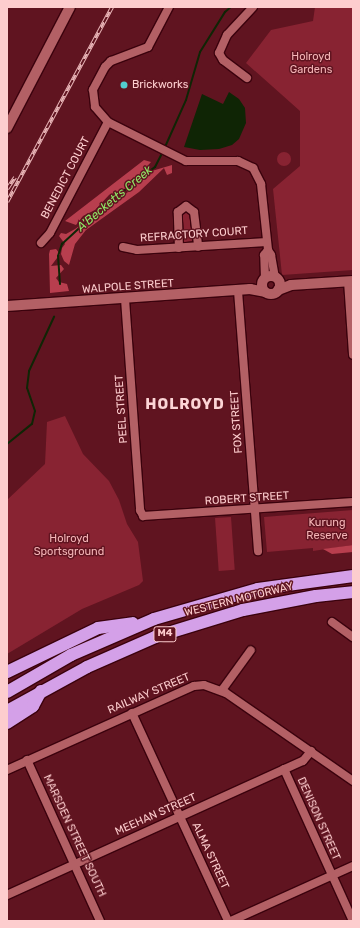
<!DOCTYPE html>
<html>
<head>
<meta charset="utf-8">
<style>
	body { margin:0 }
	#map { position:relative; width:360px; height:928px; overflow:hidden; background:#601420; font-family:Rubik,sans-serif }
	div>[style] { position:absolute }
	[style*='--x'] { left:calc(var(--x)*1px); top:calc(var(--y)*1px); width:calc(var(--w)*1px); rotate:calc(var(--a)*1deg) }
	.green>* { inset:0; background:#882332; transform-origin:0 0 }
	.round { border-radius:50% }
	.forest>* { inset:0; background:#b83e4e }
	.water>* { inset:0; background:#0f2505 }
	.stream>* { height:2px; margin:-1px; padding:0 1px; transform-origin:1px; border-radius:1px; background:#0f2505 }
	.roads { filter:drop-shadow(1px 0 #3b020d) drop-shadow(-1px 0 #3b020d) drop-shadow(0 1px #3b020d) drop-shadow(0 -1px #3b020d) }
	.minor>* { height:8px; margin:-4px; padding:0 4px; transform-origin:4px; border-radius:4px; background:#b36065 }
	.tertiary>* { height:10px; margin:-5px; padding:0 5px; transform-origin:5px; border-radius:5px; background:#b36065 }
	.tertiary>.ring { margin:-5px; padding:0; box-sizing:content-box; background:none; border:10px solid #b36065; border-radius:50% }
	.secondary>* { height:10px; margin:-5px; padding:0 5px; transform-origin:5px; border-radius:5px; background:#b36065 }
	.motorway>* { height:12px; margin:-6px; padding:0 6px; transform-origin:6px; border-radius:6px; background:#d4a0e8 }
	.rail>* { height:3.5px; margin-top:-1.75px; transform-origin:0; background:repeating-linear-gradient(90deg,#601420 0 6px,#e8b5b7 0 12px); box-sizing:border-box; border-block:1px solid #e8b5b7 }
	.dots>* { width:11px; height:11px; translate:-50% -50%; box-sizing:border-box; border:2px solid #601420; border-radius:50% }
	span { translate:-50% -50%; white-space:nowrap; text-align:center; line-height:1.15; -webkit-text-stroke:3px #601420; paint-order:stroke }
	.shield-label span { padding:1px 3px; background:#601420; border:1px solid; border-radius:3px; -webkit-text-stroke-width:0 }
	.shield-label { font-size:10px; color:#fdcdce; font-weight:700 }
	.park-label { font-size:11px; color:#f5b5b7 }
	.poi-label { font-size:11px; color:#fdcdce }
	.left { translate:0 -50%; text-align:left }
	.street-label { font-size:11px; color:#fdcdce }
	.water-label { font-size:12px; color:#8fe866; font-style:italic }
	.district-label { font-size:15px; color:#fcd5d6; font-weight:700; letter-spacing:1px }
	.frame { position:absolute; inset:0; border:8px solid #fdcdce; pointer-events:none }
</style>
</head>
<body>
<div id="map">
	<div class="green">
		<div style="clip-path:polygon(315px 7px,353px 7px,353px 270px,282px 275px,273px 189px,300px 166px,300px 111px,246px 63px,271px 30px,313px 21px)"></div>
		<div class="round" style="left:277px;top:152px;width:14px;height:14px"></div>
		<div style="clip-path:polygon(182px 210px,192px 212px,194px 241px,186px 244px,183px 241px)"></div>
		<div style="clip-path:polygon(65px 416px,83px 454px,109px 481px,119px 500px,127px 524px,138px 542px,143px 581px,139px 585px,82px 609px,7px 654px,7px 500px,45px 464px,47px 422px)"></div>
		<div style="clip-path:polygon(353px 510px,353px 545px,313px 551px,313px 548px,267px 552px,264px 517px)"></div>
		<div style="left:231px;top:517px;width:53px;height:16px;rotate:86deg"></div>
	</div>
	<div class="forest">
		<div style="clip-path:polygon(144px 160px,151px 162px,143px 171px,145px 173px,172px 165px,172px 173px,167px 175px,164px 168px,139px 192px,86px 230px,75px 244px,69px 265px,64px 261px,61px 254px,62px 248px,65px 244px,59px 236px,61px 233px,66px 234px,75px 229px,128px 192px,125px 189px,109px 195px,95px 210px,83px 216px,76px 225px,65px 221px)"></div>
		<div style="clip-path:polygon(56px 249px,60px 254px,51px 266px,61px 265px,64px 269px,56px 278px,59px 282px,67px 284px,69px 291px,50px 293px,49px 254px,50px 250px)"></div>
		<div style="clip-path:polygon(353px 545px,353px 552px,332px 554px,323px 549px)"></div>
	</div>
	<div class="water">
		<div style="clip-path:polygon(229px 92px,239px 99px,245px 108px,246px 123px,239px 139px,232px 145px,219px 149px,200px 150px,184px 147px,202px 94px,223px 104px)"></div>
	</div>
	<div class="stream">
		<div style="--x:165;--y:147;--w:51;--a:-65.9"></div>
		<div style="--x:186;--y:100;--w:50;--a:-73.7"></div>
		<div style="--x:200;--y:52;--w:47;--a:-58"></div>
		<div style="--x:225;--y:12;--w:8;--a:-40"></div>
		<div style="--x:60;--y:284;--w:28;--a:-94"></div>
		<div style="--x:58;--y:256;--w:13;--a:-72"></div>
		<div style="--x:62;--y:244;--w:53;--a:-42.7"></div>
		<div style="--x:101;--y:208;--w:68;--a:-37.2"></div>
		<div style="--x:155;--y:167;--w:18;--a:-63"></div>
		<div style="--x:7;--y:444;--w:32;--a:-39"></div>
		<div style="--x:32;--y:424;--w:13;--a:-77"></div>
		<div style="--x:35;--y:411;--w:24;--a:-109"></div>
		<div style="--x:27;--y:388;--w:17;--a:-83"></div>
		<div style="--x:29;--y:371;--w:60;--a:-65.2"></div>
	</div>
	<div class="roads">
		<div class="minor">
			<div style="--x:169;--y:7;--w:45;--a:117.7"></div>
			<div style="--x:148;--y:47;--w:40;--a:159"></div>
			<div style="--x:111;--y:61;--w:8;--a:135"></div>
			<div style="--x:105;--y:67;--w:26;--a:118"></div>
			<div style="--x:93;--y:90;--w:17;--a:83"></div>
			<div style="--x:95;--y:107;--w:20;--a:49"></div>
			<div style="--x:108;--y:122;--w:87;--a:26.6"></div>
			<div style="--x:186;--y:161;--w:52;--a:0"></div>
			<div style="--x:238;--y:161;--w:17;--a:25"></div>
			<div style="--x:253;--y:168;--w:18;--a:63"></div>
			<div style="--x:261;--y:184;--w:66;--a:83.9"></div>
			<div style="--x:268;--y:250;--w:6;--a:59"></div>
			<div style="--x:271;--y:255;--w:22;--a:80"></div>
			<div style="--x:247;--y:78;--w:30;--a:-143"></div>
			<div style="--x:223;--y:60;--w:8;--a:-120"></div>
			<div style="--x:219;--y:53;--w:20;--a:-66"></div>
			<div style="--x:227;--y:35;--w:38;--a:-47"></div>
			<div style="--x:41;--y:243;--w:13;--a:-48"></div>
			<div style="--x:50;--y:233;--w:125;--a:-62.4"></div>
			<div style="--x:123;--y:247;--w:14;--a:12"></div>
			<div style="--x:137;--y:250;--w:130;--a:-3.5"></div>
			<div style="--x:179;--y:248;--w:36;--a:-92"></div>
			<div style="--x:178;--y:212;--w:10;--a:-37"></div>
			<div style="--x:186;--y:206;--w:10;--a:37"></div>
			<div style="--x:194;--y:212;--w:35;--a:83"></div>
			<div style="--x:265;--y:278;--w:23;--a:-92"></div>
			<div style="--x:264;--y:255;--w:6;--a:-51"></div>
			<div style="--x:348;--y:281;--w:74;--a:86.1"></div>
			<div style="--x:238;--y:291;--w:261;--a:85.6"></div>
			<div style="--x:125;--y:299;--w:212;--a:85.9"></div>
			<div style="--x:140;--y:510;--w:7;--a:63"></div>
			<div style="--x:143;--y:516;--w:210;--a:-3.8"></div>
			<div style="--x:332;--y:622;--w:26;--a:36"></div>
			<div style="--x:222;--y:690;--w:49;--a:-54.1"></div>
			<div style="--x:132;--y:713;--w:229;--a:65.2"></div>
			<div style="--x:27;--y:760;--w:177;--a:65.6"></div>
			<div style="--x:284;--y:769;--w:167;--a:65.6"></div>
			<div style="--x:7;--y:770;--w:205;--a:-24.2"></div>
			<div style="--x:194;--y:686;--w:10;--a:-6"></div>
			<div style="--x:204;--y:685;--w:23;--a:20"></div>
			<div style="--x:226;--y:693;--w:155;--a:34.7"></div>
			<div style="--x:7;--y:895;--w:325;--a:-24.4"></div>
			<div style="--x:303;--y:761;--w:13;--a:-51"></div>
			<div style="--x:231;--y:921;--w:134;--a:-24.3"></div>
		</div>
		<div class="tertiary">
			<div class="ring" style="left:262px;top:276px;width:8px;height:8px"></div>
			<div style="--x:278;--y:290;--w:14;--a:-21"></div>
			<div style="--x:291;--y:285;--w:62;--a:-3.7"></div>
			<div style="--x:7;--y:306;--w:244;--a:-4"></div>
			<div style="--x:250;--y:289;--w:15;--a:11"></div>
		</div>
		<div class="secondary">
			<div style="--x:7;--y:128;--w:136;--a:-62.5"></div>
		</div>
		<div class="motorway">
			<div style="--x:7;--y:672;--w:101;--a:-25.8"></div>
			<div style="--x:98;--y:628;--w:35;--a:-8"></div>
			<div style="--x:7;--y:692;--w:74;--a:-30"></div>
			<div style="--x:71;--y:655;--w:90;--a:-23.4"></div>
			<div style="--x:154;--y:619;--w:108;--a:-16.1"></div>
			<div style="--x:258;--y:589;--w:96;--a:-7.8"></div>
			<div style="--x:7;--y:711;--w:91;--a:-28.8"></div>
			<div style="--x:87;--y:667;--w:74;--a:-23.8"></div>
			<div style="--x:155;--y:637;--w:92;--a:-17.1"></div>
			<div style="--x:243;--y:610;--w:74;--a:-10.9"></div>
			<div style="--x:316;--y:596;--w:37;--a:-6"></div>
			<div style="--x:7;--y:723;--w:31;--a:-33"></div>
			<div style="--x:33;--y:706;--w:17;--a:-62"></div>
		</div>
	</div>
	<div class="rail">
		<div style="--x:7;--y:189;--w:14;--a:-56"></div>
		<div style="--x:7;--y:202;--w:221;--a:-61.7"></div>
	</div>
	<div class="dots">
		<div style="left:124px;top:85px;background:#52cdcf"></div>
	</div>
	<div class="shield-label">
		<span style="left:165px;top:634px">M4</span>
	</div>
	<div class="park-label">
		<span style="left:311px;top:64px">Holroyd<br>Gardens</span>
		<span style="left:327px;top:530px">Kurung<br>Reserve</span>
		<span style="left:69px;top:546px">Holroyd<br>Sportsground</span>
	</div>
	<div class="poi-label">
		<span class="left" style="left:132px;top:85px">Brickworks</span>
	</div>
	<div class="street-label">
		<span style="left:66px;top:178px;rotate:-62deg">BENEDICT COURT</span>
		<span style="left:194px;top:235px;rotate:-4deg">REFRACTORY COURT</span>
		<span style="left:128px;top:287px;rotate:-4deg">WALPOLE STREET</span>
		<span style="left:122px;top:409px;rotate:-94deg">PEEL STREET</span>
		<span style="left:237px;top:422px;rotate:-94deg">FOX STREET</span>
		<span style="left:247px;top:499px;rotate:-4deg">ROBERT STREET</span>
		<span style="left:239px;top:600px;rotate:-14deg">WESTERN MOTORWAY</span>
		<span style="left:149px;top:694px;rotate:-23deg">RAILWAY STREET</span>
		<span style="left:156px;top:815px;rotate:-24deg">MEEHAN STREET</span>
		<span style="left:318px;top:819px;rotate:66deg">DENISON STREET</span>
		<span style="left:74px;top:836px;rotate:65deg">MARSDEN STREET SOUTH</span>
		<span style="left:210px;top:856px;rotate:65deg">ALMA STREET</span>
	</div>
	<div class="water-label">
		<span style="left:115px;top:199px;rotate:-40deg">A'Becketts Creek</span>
	</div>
	<div class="district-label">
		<span style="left:185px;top:405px">HOLROYD</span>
	</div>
	<div class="frame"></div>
</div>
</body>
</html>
